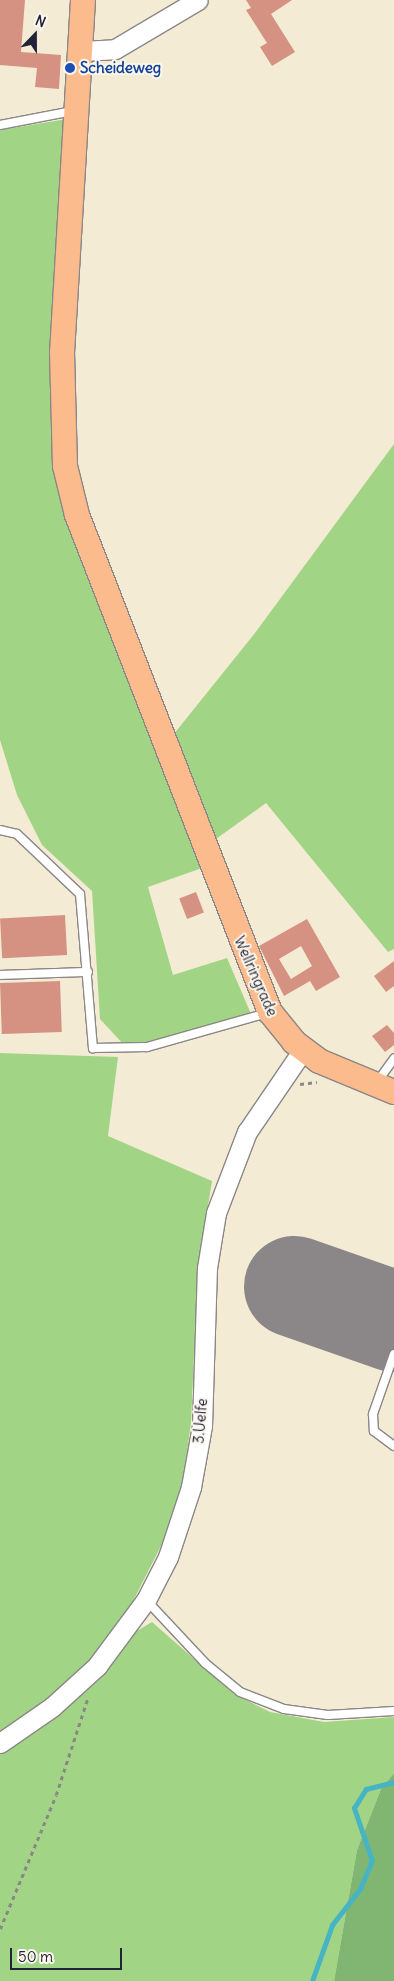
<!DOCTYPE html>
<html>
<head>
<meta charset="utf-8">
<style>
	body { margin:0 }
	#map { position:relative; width:394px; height:1981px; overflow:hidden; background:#f4ebd5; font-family:Delius,sans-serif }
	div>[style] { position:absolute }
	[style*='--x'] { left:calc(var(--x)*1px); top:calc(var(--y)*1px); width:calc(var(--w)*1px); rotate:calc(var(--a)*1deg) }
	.green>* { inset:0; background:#a1d585 }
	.forest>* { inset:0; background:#80b672 }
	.stream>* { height:4.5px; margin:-2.25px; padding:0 2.25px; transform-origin:2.25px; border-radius:2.25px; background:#47b4c3 }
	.runway>* { height:101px; margin:-50.5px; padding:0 50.5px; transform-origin:50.5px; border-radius:50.5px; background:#8b8688 }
	.building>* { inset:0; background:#d59282; transform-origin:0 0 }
	.path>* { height:2.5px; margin-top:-1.25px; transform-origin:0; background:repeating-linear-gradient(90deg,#8b8688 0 4px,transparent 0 8px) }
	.roads { filter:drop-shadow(1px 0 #8b8688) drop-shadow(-1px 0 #8b8688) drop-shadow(0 1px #8b8688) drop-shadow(0 -1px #8b8688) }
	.service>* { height:8px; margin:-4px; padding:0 4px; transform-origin:4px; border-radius:4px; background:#fff }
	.tertiary>* { height:19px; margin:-9.5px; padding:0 9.5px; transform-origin:9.5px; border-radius:9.5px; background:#fff }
	.primary>* { height:24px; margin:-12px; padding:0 12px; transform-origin:12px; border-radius:12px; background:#fbbb8c }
	.dots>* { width:14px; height:14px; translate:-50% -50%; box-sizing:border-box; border:2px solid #fbf7ec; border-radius:50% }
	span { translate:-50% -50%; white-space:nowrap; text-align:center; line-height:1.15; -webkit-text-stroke:4px #fbf7ec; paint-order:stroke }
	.transit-label { font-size:15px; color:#164399; font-weight:700 }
	.left { translate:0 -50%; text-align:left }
	.street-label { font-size:15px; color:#22223b }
	.north { position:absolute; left:10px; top:10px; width:50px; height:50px; -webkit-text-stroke:4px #fbf7ec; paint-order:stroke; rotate:22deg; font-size:14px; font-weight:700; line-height:20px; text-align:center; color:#22223b }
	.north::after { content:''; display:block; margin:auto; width:18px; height:22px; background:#22223b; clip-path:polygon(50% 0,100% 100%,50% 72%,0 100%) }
	.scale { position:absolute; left:10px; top:1948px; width:112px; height:22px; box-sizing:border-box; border:2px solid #22223b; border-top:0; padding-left:6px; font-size:15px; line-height:18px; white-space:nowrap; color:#22223b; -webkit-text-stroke:4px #fbf7ec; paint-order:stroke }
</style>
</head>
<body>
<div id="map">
	<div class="green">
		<div style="clip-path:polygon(67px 119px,58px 422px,205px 867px,148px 887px,173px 975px,227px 958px,251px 1014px,146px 1044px,125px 1046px,100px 1019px,92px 891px,42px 845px,17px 795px,0 740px,0 130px)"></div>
		<div style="clip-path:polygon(394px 444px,394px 949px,388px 952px,266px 803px,209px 844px,169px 740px,255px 633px)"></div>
		<div style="clip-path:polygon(0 1053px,118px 1057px,108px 1136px,212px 1181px,198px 1267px,191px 1423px,183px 1481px,166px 1536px,125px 1617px,89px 1662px,47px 1702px,0 1732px)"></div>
		<div style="clip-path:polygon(152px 1622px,234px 1694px,270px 1712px,324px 1722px,394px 1717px,394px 1773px,381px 1789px,357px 1850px,334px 1981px,0 1981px,0 1751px,102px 1670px,135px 1632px)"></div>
	</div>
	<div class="forest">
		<div style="clip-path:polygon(394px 1773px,394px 1981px,334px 1981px,357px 1850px,381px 1789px)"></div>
	</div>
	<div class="stream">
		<div style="--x:312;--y:1981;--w:59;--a:-70.3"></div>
		<div style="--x:332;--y:1925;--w:46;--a:-52.1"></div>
		<div style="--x:360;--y:1889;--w:30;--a:-67"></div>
		<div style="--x:372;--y:1861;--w:56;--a:-108.8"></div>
		<div style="--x:354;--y:1808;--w:22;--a:-58"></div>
		<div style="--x:366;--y:1789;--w:29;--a:-14"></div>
	</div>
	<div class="runway">
		<div style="--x:294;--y:1286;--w:106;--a:19.3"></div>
	</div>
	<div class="building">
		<div style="clip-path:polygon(0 0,25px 0,21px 52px,61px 55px,59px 89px,35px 87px,37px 68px,0 65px)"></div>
		<div style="clip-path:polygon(246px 0,292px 0,271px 14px,295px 52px,272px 66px,260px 47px,267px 43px,246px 10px,251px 8px)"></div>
		<div style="left:196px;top:892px;width:22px;height:18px;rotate:69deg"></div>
		<div style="left:65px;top:915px;width:40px;height:65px;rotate:87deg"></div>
		<div style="clip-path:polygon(evenodd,307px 919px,340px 977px,316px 991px,310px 981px,284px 996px,259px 946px,307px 919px,301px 946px,312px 966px,291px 979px,279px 959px,301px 946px)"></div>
		<div style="clip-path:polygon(394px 961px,394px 986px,386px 992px,374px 976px)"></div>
		<div style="left:60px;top:981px;width:51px;height:60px;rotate:88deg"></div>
		<div style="clip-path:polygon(387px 1025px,394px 1033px,394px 1045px,385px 1052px,372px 1036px)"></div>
	</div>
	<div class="path">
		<div style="--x:300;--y:1084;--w:17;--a:-7"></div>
		<div style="--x:0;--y:1929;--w:145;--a:-67.3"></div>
		<div style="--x:56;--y:1795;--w:103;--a:-71.9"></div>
	</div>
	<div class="roads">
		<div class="service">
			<div style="--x:0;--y:125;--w:74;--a:-10.9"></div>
			<div style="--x:0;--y:830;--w:17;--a:13"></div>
			<div style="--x:17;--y:834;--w:87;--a:43.6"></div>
			<div style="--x:80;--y:894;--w:155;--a:85.2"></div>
			<div style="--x:93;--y:1048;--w:54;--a:-1.1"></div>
			<div style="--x:147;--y:1047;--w:125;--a:-15.8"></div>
			<div style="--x:0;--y:975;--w:88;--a:-2"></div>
			<div style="--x:377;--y:1082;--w:29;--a:-54"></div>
			<div style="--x:394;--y:1354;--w:64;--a:109.3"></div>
			<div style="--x:373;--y:1414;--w:17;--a:87"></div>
			<div style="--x:374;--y:1431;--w:25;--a:37"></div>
			<div style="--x:147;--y:1601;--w:85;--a:46.9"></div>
			<div style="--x:205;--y:1663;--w:45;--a:39.6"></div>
			<div style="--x:240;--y:1692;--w:47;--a:21.1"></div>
			<div style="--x:284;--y:1709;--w:44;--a:7.8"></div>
			<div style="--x:328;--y:1715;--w:66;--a:-3.5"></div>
		</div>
		<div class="tertiary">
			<div style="--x:81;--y:51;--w:34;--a:-3"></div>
			<div style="--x:115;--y:49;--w:96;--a:-30.6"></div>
			<div style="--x:0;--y:1743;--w:63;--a:-34.7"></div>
			<div style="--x:52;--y:1707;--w:61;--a:-42.3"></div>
			<div style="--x:97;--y:1666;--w:82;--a:-53.4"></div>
			<div style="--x:146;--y:1600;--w:48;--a:-62.9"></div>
			<div style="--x:168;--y:1557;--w:74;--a:-71.8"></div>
			<div style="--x:191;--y:1487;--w:62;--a:-79.8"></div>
			<div style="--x:202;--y:1426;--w:158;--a:-88.2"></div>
			<div style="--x:207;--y:1268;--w:56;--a:-80.7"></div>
			<div style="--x:216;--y:1213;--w:87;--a:-69.1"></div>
			<div style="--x:247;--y:1132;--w:99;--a:-55.7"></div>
		</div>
		<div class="primary">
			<div style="--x:83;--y:0;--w:353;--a:93.4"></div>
			<div style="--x:62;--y:352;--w:114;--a:88.5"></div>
			<div style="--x:65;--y:466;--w:50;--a:76.2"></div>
			<div style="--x:77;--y:515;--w:533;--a:68.78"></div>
			<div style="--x:270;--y:1012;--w:38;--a:51"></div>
			<div style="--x:294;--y:1042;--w:31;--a:37"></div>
			<div style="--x:319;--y:1061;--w:81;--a:22.5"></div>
		</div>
	</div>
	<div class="dots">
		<div style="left:70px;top:68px;background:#1a4fb4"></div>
	</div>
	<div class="transit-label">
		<span class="left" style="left:80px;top:68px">Scheideweg</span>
	</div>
	<div class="street-label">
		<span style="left:256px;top:976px;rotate:66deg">Wellringrade</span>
		<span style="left:200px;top:1421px;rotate:-85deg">3.Uelfe</span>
	</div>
	<div class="north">N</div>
	<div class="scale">50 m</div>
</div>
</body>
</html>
